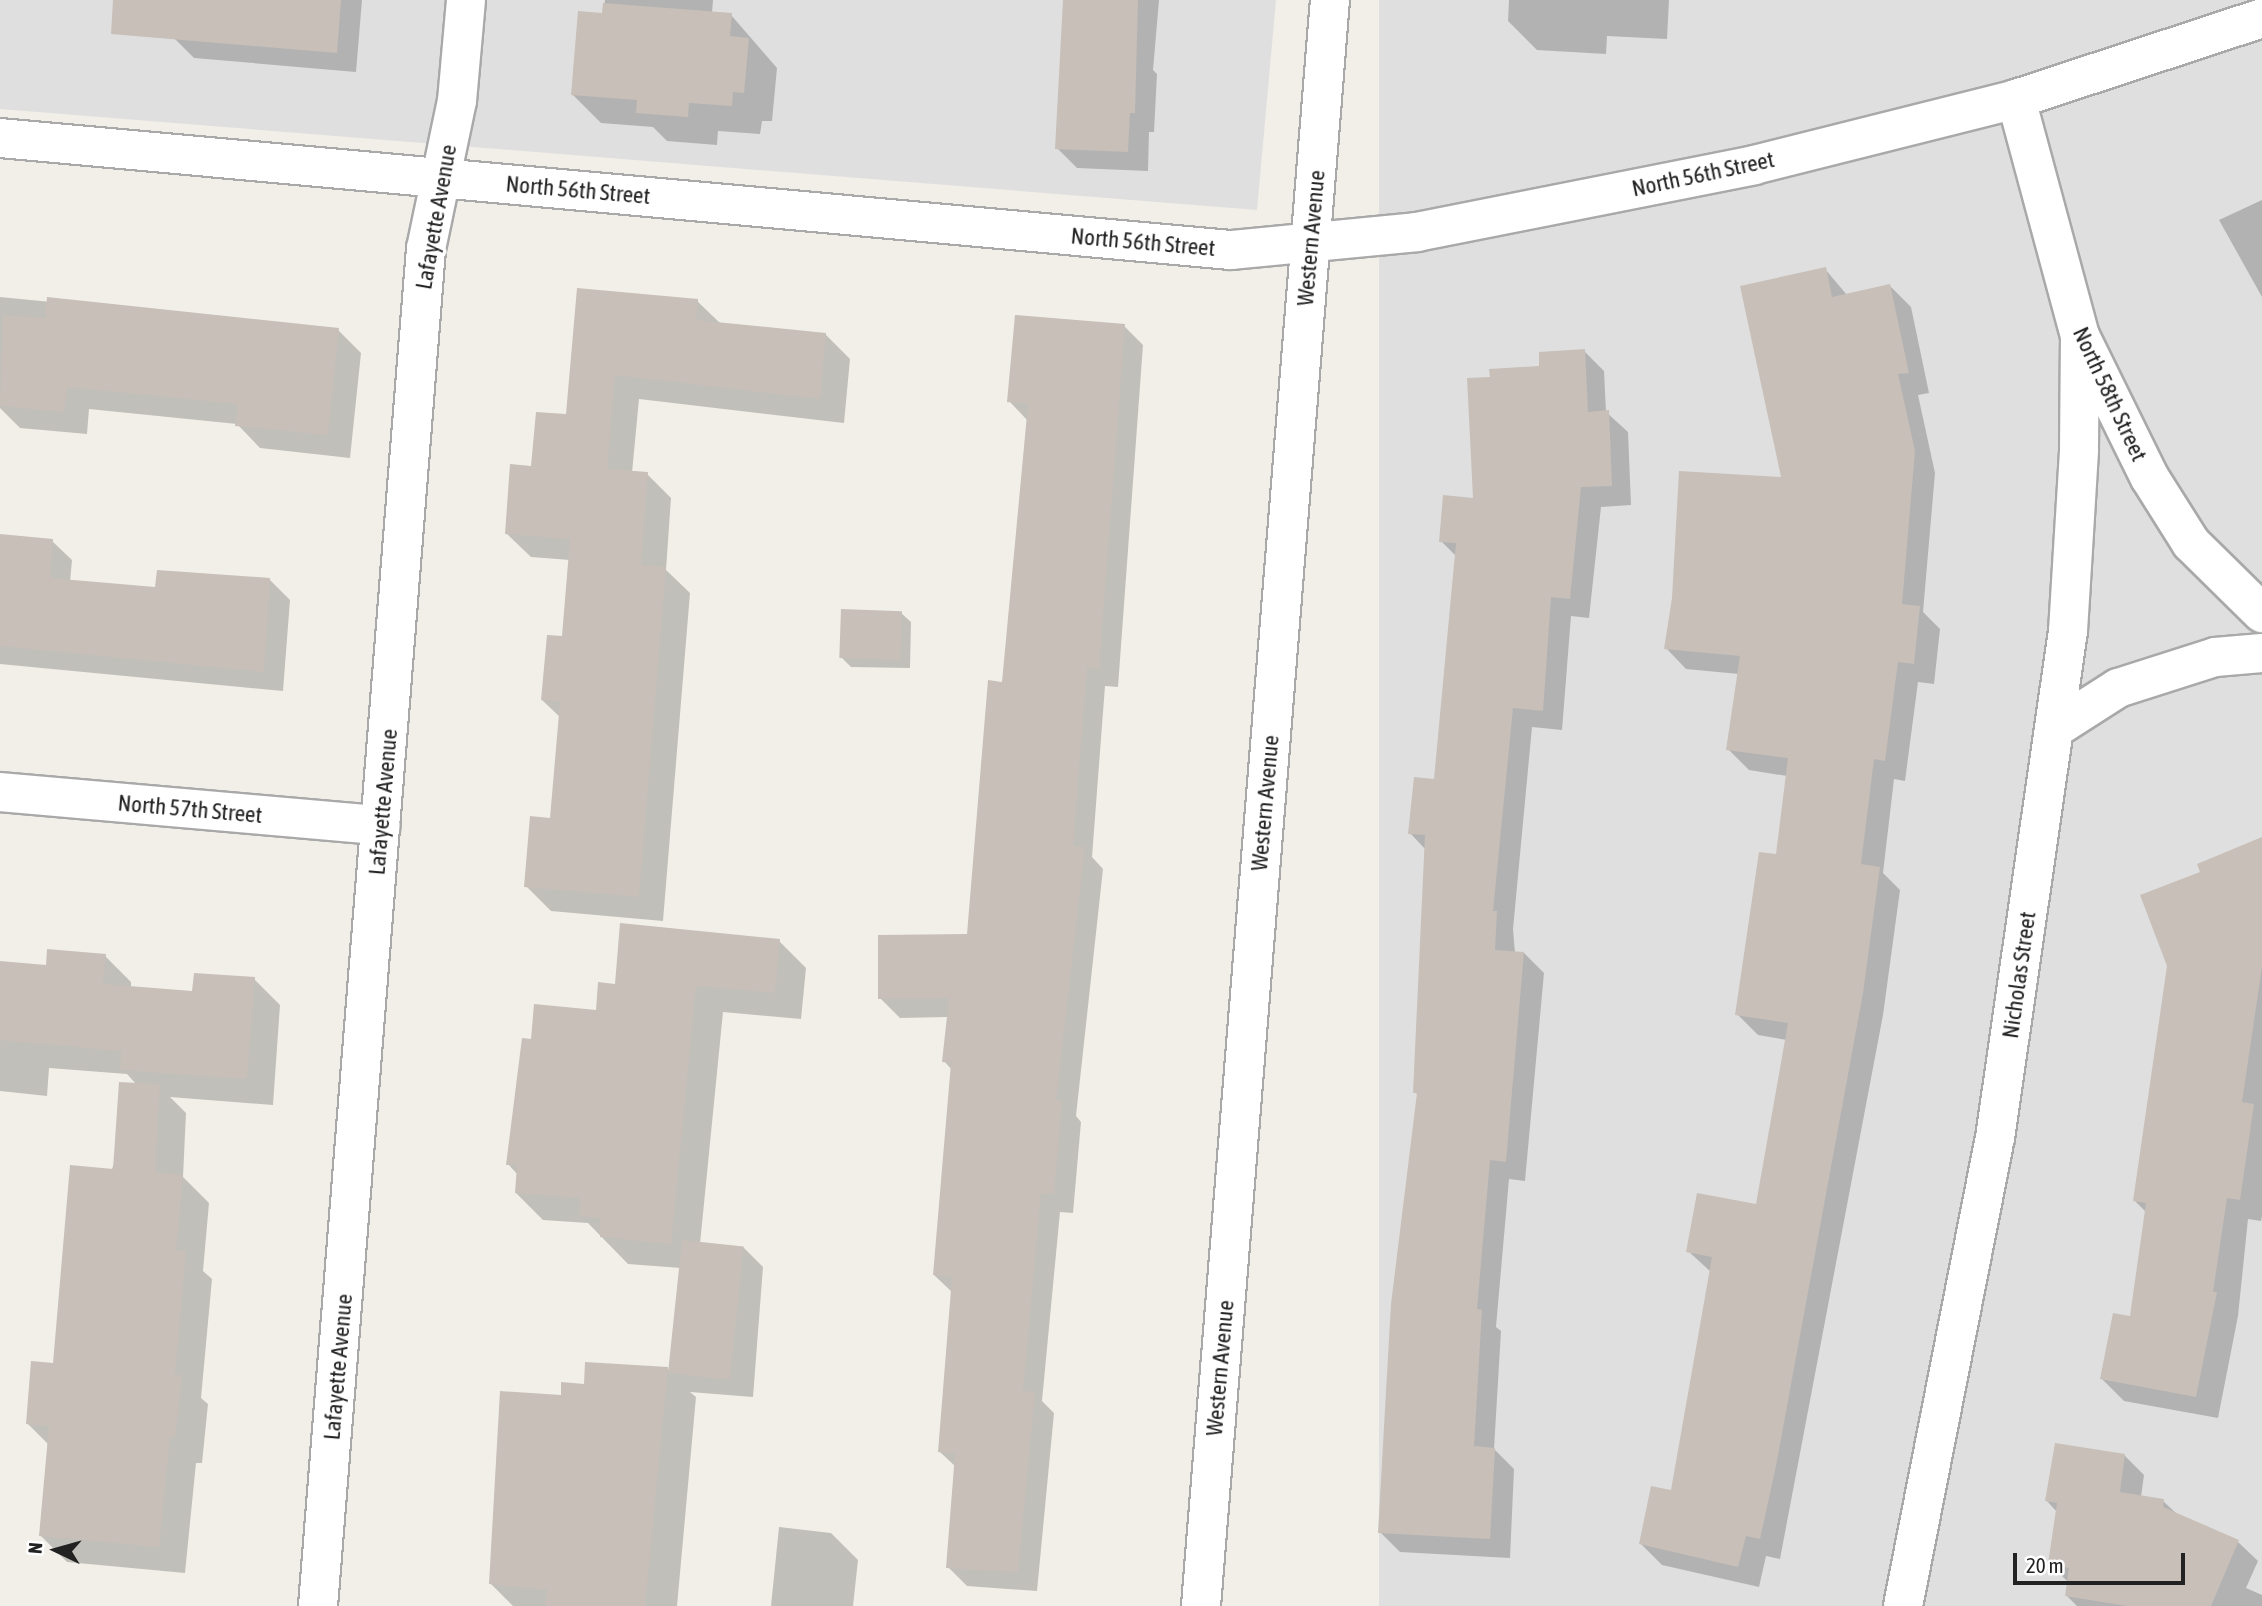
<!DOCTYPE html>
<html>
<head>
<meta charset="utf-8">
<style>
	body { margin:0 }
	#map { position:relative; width:2262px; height:1606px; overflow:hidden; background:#f2efe9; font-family:"Asap Condensed",sans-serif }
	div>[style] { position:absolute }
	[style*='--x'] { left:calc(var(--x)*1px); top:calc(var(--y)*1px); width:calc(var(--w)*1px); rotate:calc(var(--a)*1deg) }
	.residential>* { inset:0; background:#e0dfdf; transform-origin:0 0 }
	.shadow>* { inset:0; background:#0003 }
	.building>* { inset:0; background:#c7bfb8; transform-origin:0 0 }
	.roads { filter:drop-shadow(2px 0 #a9a9a9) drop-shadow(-2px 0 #a9a9a9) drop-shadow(0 2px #a9a9a9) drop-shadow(0 -2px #a9a9a9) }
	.minor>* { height:38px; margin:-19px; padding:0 19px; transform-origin:19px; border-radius:19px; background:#fff }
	span { translate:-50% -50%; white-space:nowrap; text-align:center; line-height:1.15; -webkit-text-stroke:7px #fff; paint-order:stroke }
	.street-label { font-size:23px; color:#222 }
	.north { position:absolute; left:21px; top:1515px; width:70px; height:70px; -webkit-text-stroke:5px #fff; paint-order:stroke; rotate:275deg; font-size:19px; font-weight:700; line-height:28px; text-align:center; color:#222 }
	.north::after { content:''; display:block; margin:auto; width:24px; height:32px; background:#222; clip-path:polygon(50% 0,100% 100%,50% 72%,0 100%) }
	.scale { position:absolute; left:2013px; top:1553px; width:172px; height:32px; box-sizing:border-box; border:4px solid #222; border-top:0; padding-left:9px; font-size:21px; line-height:24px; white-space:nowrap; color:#222; -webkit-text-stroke:5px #fff; paint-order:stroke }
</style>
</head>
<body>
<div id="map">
	<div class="residential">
		<div style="clip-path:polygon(0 0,1276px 0,1257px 210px,0 109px)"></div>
		<div style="left:1379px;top:0;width:883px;height:1611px"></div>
	</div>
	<div class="shadow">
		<div style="clip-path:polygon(178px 0,362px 0,356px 72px,194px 58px,174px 38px)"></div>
		<div style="clip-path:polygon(605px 0,713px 0,712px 13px,731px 15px,777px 68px,772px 121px,762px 121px,760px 134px,718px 131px,717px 145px,667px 141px,653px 127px,601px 123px,572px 94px,603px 15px)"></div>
		<div style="clip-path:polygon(1067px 0,1159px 0,1153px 70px,1157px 74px,1154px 132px,1149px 132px,1148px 171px,1077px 168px,1057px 148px)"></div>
		<div style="clip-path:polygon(1509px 0,1669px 0,1667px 39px,1607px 36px,1606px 54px,1537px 50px,1508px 21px)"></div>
		<div style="clip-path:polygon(2262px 200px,2262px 297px,2219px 220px)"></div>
		<div style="clip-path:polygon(1825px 269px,1847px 295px,1890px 286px,1911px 307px,1929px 393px,1918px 395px,1935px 473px,1923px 612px,1940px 629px,1934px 684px,1918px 682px,1905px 781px,1894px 779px,1883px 873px,1900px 890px,1883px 1015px,1780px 1559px,1766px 1556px,1759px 1587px,1662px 1565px,1641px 1544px,1672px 1492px,1711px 1272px,1688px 1251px,1757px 1206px,1787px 1040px,1758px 1035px,1737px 1014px,1777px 856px,1787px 776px,1749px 770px,1728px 749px,1739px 674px,1686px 669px,1666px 648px,1783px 479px)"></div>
		<div style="clip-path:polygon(0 297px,338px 330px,361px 353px,350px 458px,260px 448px,237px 424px,89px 409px,87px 434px,20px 428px,0 408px)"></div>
		<div style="clip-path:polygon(697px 301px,721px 324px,825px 334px,850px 359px,844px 423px,639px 399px,632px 473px,647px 474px,671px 498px,666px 570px,690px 593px,663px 921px,551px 911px,526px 886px,552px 820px,561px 718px,542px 700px,563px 638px,570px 560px,531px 557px,506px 533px,533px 468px,567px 416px)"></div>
		<div style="clip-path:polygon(1124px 326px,1143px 345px,1118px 687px,1105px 686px,1092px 857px,1103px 869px,1076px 1116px,1081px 1122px,1073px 1213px,1060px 1212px,1042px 1401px,1054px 1413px,1037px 1591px,967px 1586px,948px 1567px,956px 1467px,940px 1452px,953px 1293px,934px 1275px,952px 1070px,944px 1061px,948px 1017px,900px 1018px,880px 998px,969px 936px,1004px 684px,1028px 421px,1009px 401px)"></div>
		<div style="clip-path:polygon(1584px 351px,1604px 371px,1606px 412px,1628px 432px,1631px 505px,1601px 507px,1589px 618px,1571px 616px,1562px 730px,1532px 727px,1513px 929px,1515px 953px,1524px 953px,1544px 973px,1525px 1181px,1509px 1179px,1496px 1327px,1501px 1331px,1494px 1449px,1514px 1469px,1510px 1558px,1400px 1552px,1380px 1532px,1419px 1096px,1415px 1092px,1426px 850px,1410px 833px,1436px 781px,1457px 557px,1441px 541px,1475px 499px,1492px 379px,1541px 368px)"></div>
		<div style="clip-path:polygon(52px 541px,72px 560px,70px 582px,157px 588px,270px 580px,290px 600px,283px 691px,0 664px,0 545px)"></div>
		<div style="clip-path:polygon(901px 613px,911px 622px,910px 668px,851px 667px,841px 657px)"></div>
		<div style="clip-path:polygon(2262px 850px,2262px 1216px,2261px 1221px,2248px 1219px,2238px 1316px,2218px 1418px,2124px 1401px,2102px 1379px,2131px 1318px,2147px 1213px,2135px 1201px)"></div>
		<div style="clip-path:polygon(779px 941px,806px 968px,801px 1019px,723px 1012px,700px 1244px,743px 1247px,763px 1267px,753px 1397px,690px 1392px,696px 1397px,677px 1606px,513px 1606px,491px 1584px,563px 1397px,586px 1386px,667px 1368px,672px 1373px,681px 1268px,628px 1264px,588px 1223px,543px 1220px,516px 1193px,518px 1175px,508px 1164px,533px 1041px,597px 1012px,617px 986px)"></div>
		<div style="clip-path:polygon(105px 956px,131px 982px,131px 988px,194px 992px,254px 979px,280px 1005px,273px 1105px,170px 1097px,186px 1113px,183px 1177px,209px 1203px,203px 1271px,212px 1279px,201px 1398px,208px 1404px,202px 1463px,196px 1463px,185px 1573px,67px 1562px,40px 1535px,49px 1445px,27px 1423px,54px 1365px,137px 1085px,127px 1074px,49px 1068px,47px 1096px,0 1091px,0 963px,47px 967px)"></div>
		<div style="clip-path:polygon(2124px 1455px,2144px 1475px,2141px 1497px,2163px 1501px,2178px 1515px,2238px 1542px,2258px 1561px,2246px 1588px,2262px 1595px,2262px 1606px,2077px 1606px,2067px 1596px,2069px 1583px,2050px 1564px,2057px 1512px,2047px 1501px)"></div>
		<div style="clip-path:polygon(779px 1527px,831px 1533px,858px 1560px,853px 1606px,771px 1606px)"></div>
	</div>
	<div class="building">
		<div style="clip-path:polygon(113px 0,341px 0,337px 53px,111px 34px)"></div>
		<div style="clip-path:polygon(1063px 0,1138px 0,1135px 113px,1130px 113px,1128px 152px,1055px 149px)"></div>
		<div style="clip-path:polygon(603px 3px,732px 13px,730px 36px,749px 38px,744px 93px,733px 92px,732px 106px,689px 103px,688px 117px,636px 113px,637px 100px,571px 95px,578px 11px,602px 13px)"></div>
		<div style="clip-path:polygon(1826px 267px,1832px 297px,1890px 284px,1909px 373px,1898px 374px,1915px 451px,1902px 604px,1920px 606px,1914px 664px,1898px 662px,1885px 761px,1874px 759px,1861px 864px,1880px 867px,1863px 993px,1776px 1466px,1760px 1539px,1746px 1536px,1738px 1567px,1639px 1544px,1651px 1486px,1671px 1490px,1712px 1257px,1686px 1252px,1697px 1193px,1756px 1204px,1788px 1023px,1735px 1015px,1759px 852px,1776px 854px,1788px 758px,1726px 750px,1740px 656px,1664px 649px,1672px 598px,1679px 471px,1781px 477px,1740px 286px)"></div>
		<div style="clip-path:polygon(577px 288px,698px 299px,696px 320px,826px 333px,820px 399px,615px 375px,607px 469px,648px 472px,641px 565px,666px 567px,639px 897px,524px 887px,530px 816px,550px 818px,560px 702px,541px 700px,547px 635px,562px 636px,570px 539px,505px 534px,510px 464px,531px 466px,536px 412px,566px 414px)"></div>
		<div style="clip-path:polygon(47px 297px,339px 328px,328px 435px,235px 426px,238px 404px,67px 387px,64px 412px,0 406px,3px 315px,45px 318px)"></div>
		<div style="clip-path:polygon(1015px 315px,1125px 324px,1099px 669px,1087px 668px,1073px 846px,1085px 847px,1056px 1100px,1062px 1101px,1054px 1194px,1041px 1193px,1023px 1391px,1035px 1392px,1018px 1572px,946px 1568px,955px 1454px,938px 1452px,952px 1277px,933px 1275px,951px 1063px,942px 1062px,949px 998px,878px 999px,878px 935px,967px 934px,988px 680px,1002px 682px,1028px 404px,1007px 402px)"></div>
		<div style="clip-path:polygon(1585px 349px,1588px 412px,1609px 410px,1612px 486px,1581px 487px,1570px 599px,1551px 597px,1543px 711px,1513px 708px,1493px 911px,1497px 911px,1495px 950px,1524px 952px,1506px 1162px,1490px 1160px,1477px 1309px,1482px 1310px,1474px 1446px,1495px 1448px,1490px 1539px,1378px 1533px,1391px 1304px,1417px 1093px,1413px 1093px,1425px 835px,1408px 834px,1414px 777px,1434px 779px,1456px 543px,1439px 542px,1443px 495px,1473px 498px,1467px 378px,1490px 377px,1489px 369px,1539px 366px,1539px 352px)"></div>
		<div style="clip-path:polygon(0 534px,53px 539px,50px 578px,155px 587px,157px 570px,270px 578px,264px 672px,0 646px)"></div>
		<div style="left:841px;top:609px;width:61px;height:49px;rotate:2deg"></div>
		<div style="clip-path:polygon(2262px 837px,2262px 967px,2242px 1102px,2254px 1104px,2240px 1200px,2227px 1198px,2213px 1292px,2217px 1292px,2196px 1397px,2100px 1379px,2113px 1313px,2130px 1316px,2146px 1203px,2133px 1201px,2167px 966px,2140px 895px,2200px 872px,2197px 864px)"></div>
		<div style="clip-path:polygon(620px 923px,780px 939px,775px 993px,696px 986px,671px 1244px,600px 1237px,600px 1218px,579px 1216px,580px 1198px,515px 1193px,517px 1165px,506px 1165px,522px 1038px,531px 1039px,534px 1004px,596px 1010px,598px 982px,615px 984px)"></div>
		<div style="clip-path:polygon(47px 949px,106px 954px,103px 984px,192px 991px,194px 973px,255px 977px,247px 1079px,120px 1070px,121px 1051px,0 1040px,0 961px,46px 965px)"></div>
		<div style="clip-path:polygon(119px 1082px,160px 1084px,155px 1173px,183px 1175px,176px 1250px,186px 1251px,175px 1375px,182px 1375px,175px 1437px,170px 1437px,159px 1547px,39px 1536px,49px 1426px,26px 1424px,31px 1361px,53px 1363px,70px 1165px,113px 1169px)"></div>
		<div style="left:682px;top:1240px;width:62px;height:134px;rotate:6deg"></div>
		<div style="clip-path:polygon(585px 1362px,668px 1367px,645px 1606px,545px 1606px,547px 1590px,489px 1584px,500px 1391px,561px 1395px,561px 1382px,584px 1384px)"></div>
		<div style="clip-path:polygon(2055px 1443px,2125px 1454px,2120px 1492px,2164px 1499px,2163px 1507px,2239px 1540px,2211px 1606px,2127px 1606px,2065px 1596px,2069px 1568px,2048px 1564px,2057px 1503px,2045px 1501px)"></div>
	</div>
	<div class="roads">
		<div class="minor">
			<div style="--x:2016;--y:99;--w:245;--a:74.9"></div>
			<div style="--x:2080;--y:336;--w:158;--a:63.8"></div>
			<div style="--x:2150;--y:478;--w:77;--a:57.8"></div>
			<div style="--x:2191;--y:543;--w:100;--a:44.6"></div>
			<div style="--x:0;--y:138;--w:1236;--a:5.2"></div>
			<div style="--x:1231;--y:250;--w:187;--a:-5.5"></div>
			<div style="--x:1417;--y:232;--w:344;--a:-11.2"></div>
			<div style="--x:1754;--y:165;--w:270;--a:-14.1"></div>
			<div style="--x:2016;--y:99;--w:259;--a:-18.2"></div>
			<div style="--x:2054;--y:729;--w:76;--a:-32.6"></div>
			<div style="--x:2118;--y:688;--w:102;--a:-17.7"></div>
			<div style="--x:2215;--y:657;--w:47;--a:-4.9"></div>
			<div style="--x:0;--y:792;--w:382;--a:5"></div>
			<div style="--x:318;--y:1606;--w:1361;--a:-85.45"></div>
			<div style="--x:426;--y:249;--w:151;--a:-78.2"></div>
			<div style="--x:457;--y:101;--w:101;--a:-84.9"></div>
			<div style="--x:1201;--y:1606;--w:1611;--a:-85.41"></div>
			<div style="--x:1903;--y:1606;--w:477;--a:-78.9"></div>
			<div style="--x:1995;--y:1138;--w:512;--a:-81.81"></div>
			<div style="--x:2068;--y:631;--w:182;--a:-86.5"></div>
			<div style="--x:2079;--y:449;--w:113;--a:-89.5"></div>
		</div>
	</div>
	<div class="street-label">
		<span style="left:1703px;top:174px;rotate:-12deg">North 56th Street</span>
		<span style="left:578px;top:190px;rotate:5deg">North 56th Street</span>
		<span style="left:436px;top:217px;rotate:-80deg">Lafayette Avenue</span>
		<span style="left:1311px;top:238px;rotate:-85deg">Western Avenue</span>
		<span style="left:1143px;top:242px;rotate:5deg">North 56th Street</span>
		<span style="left:2110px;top:394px;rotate:65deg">North 58th Street</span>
		<span style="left:383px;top:802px;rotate:-85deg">Lafayette Avenue</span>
		<span style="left:1265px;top:803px;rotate:-85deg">Western Avenue</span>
		<span style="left:190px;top:809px;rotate:5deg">North 57th Street</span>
		<span style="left:2019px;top:975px;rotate:-82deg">Nicholas Street</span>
		<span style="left:338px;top:1367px;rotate:-85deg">Lafayette Avenue</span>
		<span style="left:1220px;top:1368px;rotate:-85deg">Western Avenue</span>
	</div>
	<div class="north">N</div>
	<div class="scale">20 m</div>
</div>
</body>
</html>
